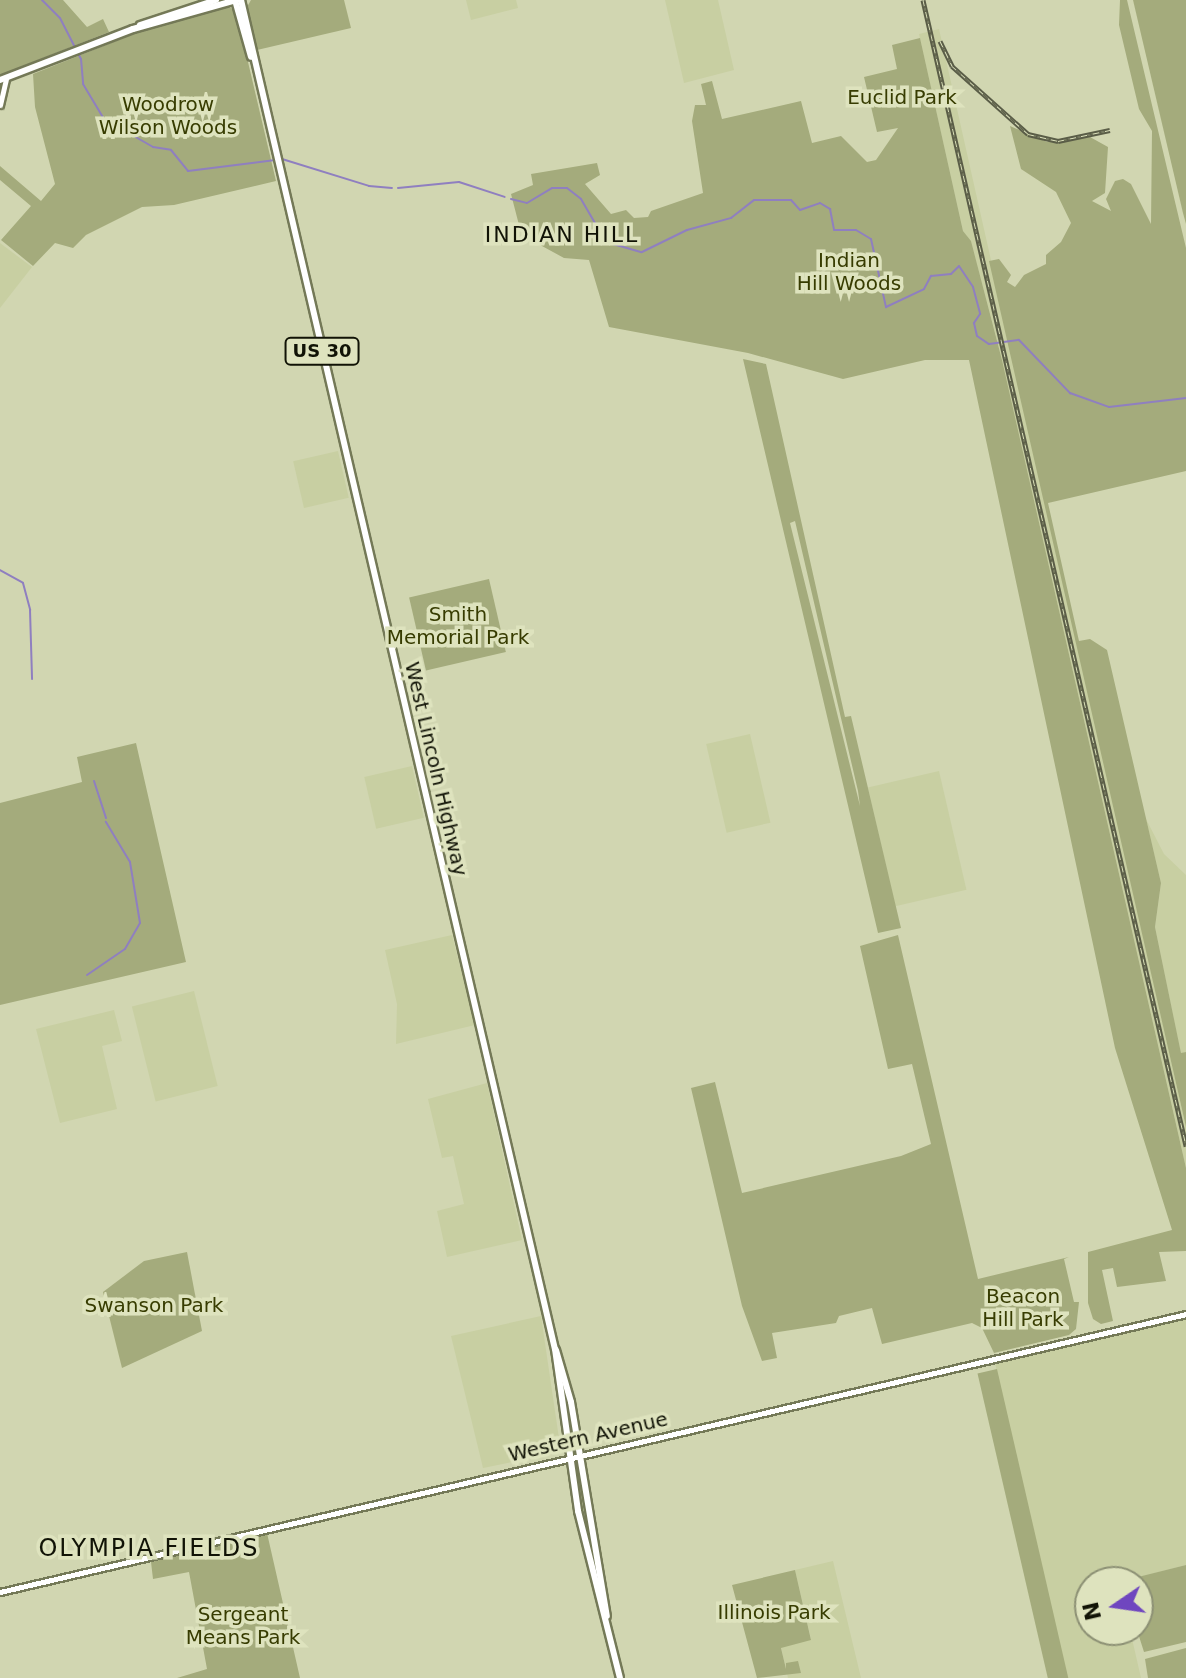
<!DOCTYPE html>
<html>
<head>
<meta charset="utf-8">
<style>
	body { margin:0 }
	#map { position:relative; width:1186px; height:1678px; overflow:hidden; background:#d1d6b1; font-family:"DejaVu Sans",sans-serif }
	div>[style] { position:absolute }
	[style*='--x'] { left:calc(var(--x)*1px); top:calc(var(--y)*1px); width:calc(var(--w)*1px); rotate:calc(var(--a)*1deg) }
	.built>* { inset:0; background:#c8cfa2; transform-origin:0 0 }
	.green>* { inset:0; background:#a4ab7c; transform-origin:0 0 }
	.stream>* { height:2px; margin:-1px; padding:0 1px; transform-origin:1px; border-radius:1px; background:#8f7fc0 }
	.roads { filter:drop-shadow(2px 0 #747957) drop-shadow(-2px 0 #747957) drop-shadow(0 2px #747957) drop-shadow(0 -2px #747957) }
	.secondary>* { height:5px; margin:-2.5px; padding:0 2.5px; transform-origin:2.5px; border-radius:2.5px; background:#fff }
	.primary>* { height:6px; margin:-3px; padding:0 3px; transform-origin:3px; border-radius:3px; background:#fff }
	.rail>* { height:5px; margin-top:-2.5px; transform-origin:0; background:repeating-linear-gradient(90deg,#dee3be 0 6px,#5a5d47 0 12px); box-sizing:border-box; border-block:2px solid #5a5d47 }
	span { translate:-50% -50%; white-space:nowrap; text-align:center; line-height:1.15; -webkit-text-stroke:7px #dee3be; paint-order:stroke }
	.shield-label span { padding:2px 6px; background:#dee3be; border:2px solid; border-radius:6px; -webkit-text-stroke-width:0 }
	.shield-label { font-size:18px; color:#111306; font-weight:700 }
	.park-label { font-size:20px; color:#373c01 }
	.street-label { font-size:20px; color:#111306 }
	.neighbourhood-label { font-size:22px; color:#111306; letter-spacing:2px }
	.quarter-label { font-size:24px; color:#111306; letter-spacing:2px }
	.north { position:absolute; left:1074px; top:1566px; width:80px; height:80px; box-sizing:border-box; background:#dee3be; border:2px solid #8c9074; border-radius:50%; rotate:257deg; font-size:22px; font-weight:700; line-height:32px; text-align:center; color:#111306 }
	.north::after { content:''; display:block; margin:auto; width:28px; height:36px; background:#6f46bf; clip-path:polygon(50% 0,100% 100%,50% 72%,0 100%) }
</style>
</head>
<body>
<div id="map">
	<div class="built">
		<div style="clip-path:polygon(466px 0,516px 0,518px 8px,471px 20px)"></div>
		<div style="clip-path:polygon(665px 0,718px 0,734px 70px,684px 83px)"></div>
		<div style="clip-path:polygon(939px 29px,1186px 1127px,1186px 1168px,1000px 352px,971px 242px,963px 231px,919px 34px)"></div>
		<div style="clip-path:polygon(0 243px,32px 267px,0 308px)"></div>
		<div style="left:338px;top:451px;width:48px;height:46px;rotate:77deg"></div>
		<div style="left:750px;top:734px;width:91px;height:45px;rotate:77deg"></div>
		<div style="left:412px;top:766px;width:53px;height:49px;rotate:77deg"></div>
		<div style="left:939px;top:771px;width:122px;height:73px;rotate:77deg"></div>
		<div style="clip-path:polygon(1146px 819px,1164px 854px,1186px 875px,1186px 1052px,1181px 1054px,1155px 927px,1161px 883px)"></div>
		<div style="clip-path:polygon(452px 935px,475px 1025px,396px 1044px,397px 1004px,385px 950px)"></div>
		<div style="left:194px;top:991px;width:98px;height:64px;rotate:76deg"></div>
		<div style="clip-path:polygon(114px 1010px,122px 1041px,102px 1046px,117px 1109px,60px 1123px,36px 1029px)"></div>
		<div style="clip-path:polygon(487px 1083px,522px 1240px,447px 1257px,437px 1211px,464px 1204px,453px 1156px,442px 1158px,428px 1099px)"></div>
		<div style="clip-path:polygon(541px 1316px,561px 1452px,483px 1468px,451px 1336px)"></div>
		<div style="clip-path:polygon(1186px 1318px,1186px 1565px,1120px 1582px,1090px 1582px,1090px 1630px,1130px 1630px,1141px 1678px,1067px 1678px,995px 1363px)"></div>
		<div style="clip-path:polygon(833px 1561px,861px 1678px,788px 1678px,781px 1647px,811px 1639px,795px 1570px)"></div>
	</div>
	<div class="green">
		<div style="clip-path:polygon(0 0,63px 0,87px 27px,103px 19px,109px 32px,0 75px)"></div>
		<div style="clip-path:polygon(251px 0,344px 0,351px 28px,257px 50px,247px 7px)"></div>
		<div style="clip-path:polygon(1120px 0,1127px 0,1186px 248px,1186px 471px,1048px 503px,1079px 641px,1090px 639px,1107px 650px,1161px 883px,1155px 927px,1181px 1053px,1186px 1052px,1186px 1127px,989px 261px,999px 259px,1011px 275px,1007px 282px,1015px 287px,1024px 275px,1046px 264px,1046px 255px,1061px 242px,1071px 223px,1056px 192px,1021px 169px,1010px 126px,1047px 142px,1090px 137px,1108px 147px,1105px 193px,1092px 201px,1111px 211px,1106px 199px,1115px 181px,1123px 179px,1131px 184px,1151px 224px,1152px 131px,1139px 109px,1119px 25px)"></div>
		<div style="clip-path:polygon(1133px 0,1186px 0,1186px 224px,1183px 213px)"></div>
		<div style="clip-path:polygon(229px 7px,236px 11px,276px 181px,174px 205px,142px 207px,86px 235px,73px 248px,55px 243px,33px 266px,1px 240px,31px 206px,0 180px,0 166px,41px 201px,55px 184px,35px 107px,33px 74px,136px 33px)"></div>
		<div style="clip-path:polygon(920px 38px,963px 231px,971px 241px,1002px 360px,1186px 1168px,1186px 1251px,1159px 1252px,1166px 1281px,1117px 1287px,1113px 1268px,1102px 1270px,1113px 1321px,1101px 1324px,1093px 1319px,1088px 1303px,1088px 1252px,1172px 1230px,1115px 1048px,969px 360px,925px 360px,843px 379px,748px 353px,609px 327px,589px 260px,564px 258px,542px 246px,519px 225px,511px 194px,533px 185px,531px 174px,597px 163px,600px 175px,585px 184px,611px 214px,626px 210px,634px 218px,648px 217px,651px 211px,703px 193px,692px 121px,695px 105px,706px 105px,701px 84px,712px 81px,722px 119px,801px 101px,812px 143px,841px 136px,867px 162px,876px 160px,898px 128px,877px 132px,864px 77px,897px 69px,892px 45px)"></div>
		<div style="clip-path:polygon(evenodd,743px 359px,766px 364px,845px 717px,851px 716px,901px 928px,878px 933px,743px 359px,795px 521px,858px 791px,860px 806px,790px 523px,795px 521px)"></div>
		<div style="left:489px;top:579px;width:75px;height:82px;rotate:77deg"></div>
		<div style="clip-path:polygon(136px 743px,186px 962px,0 1005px,0 803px,82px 782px,77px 757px)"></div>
		<div style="clip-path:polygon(898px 935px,978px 1279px,1069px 1257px,1064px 1259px,1074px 1302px,1079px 1302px,1076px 1329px,1069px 1335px,994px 1353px,982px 1328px,972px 1323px,882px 1344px,872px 1308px,839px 1316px,836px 1323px,772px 1333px,777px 1358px,762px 1361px,742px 1306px,691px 1088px,715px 1082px,742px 1193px,901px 1156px,931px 1144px,912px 1064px,888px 1069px,860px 946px)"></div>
		<div style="clip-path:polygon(187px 1252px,202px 1331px,122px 1368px,103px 1292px,144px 1261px)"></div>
		<div style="left:997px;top:1369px;width:317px;height:20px;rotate:77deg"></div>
		<div style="clip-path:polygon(267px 1533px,300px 1678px,177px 1678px,207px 1669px,189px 1572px,153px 1579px,151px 1562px)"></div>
		<div style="clip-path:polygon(1186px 1565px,1186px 1642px,1144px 1652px,1137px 1630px,1138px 1582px,1126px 1580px)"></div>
		<div style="clip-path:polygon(795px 1570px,811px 1640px,781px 1648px,786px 1669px,786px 1663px,798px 1661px,801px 1673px,757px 1678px,732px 1585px)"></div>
		<div style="clip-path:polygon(1186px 1648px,1186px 1678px,1148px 1678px,1145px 1659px)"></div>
	</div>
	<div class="stream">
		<div style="--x:42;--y:0;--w:25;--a:45"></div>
		<div style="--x:60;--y:18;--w:46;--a:62.9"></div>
		<div style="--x:81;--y:59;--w:25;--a:85"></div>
		<div style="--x:83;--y:84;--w:41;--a:59"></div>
		<div style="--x:104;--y:119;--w:56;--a:29.7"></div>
		<div style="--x:153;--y:147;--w:18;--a:9"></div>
		<div style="--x:171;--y:150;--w:27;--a:51"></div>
		<div style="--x:188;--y:171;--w:88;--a:-7.2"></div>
		<div style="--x:282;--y:159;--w:91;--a:17.2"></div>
		<div style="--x:369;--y:186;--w:23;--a:5"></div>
		<div style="--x:398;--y:188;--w:61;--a:-5.6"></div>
		<div style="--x:459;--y:182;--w:48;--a:18.1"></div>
		<div style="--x:511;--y:199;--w:16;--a:14"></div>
		<div style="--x:527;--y:203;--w:29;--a:-31"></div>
		<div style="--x:552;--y:188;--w:15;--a:0"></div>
		<div style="--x:567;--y:188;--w:18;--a:38"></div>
		<div style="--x:581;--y:199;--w:50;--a:59.8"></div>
		<div style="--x:606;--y:242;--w:37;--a:16"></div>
		<div style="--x:642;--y:252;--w:50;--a:-26.1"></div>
		<div style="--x:687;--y:230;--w:46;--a:-15.3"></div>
		<div style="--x:731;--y:218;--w:29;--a:-38"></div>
		<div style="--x:754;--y:200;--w:37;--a:0"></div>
		<div style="--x:791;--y:200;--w:13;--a:48"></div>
		<div style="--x:800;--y:210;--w:21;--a:-19"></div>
		<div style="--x:820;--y:203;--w:12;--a:31"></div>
		<div style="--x:830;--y:209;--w:21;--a:79"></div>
		<div style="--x:834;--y:230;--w:22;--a:0"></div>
		<div style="--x:856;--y:230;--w:17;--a:31"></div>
		<div style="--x:871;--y:239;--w:70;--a:77.6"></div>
		<div style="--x:886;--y:307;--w:42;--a:-25.3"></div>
		<div style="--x:924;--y:289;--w:15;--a:-62"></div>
		<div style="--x:931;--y:276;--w:20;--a:-6"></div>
		<div style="--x:951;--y:274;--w:11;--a:-45"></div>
		<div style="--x:959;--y:266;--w:25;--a:56"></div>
		<div style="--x:973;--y:287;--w:28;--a:75"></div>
		<div style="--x:980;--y:314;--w:11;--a:124"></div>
		<div style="--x:974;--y:323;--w:13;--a:77"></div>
		<div style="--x:977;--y:336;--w:14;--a:34"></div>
		<div style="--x:989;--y:344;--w:30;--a:-8"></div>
		<div style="--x:1019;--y:340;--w:74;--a:46.1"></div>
		<div style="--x:1070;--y:393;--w:41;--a:19.7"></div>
		<div style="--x:1109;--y:407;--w:78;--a:-6.7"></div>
		<div style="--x:0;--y:570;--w:26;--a:29"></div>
		<div style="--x:23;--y:583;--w:28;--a:75"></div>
		<div style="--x:30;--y:610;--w:69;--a:88.3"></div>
		<div style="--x:94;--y:781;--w:39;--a:72"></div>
		<div style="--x:87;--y:975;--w:46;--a:-34.4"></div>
		<div style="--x:125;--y:949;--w:30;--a:-60"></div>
		<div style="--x:140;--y:923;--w:62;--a:-99.3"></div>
		<div style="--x:130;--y:862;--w:47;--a:-121"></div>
	</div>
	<div class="roads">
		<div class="secondary">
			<div style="--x:0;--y:105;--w:28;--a:-77"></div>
			<div style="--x:0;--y:1592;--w:1218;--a:-13.19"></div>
		</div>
		<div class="primary">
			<div style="--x:235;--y:0;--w:59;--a:74.3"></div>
			<div style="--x:241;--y:0;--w:1385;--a:76.9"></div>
			<div style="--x:555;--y:1349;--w:164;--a:81.9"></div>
			<div style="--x:578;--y:1511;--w:172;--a:75.9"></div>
			<div style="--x:140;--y:25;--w:80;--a:-18.2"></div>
			<div style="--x:0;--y:80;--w:142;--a:-21"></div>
			<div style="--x:133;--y:29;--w:108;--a:-15.6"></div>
			<div style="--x:556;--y:1350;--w:54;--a:73.9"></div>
			<div style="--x:571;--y:1402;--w:217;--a:80.5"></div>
		</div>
	</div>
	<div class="rail">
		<div style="--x:923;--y:0;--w:1176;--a:77.07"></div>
		<div style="--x:940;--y:41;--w:28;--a:64"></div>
		<div style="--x:952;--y:66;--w:102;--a:41.8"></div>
		<div style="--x:1028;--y:134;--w:31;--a:13"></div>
		<div style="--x:1058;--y:141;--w:53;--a:-11.9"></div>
	</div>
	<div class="shield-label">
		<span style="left:322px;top:351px">US 30</span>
	</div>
	<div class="park-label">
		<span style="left:902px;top:97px">Euclid Park</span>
		<span style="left:168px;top:116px">Woodrow<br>Wilson Woods</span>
		<span style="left:849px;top:272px">Indian<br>Hill Woods</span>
		<span style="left:458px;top:626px">Smith<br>Memorial Park</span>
		<span style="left:1023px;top:1308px">Beacon<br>Hill Park</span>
		<span style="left:154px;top:1305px">Swanson Park</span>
		<span style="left:774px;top:1612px">Illinois Park</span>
		<span style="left:243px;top:1626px">Sergeant<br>Means Park</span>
	</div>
	<div class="street-label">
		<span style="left:436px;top:769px;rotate:77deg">West Lincoln Highway</span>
		<span style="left:588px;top:1437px;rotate:-13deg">Western Avenue</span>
	</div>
	<div class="neighbourhood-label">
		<span style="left:562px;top:235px">INDIAN HILL</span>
	</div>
	<div class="quarter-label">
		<span style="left:149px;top:1549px">OLYMPIA FIELDS</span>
	</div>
	<div class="north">N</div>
</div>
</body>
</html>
